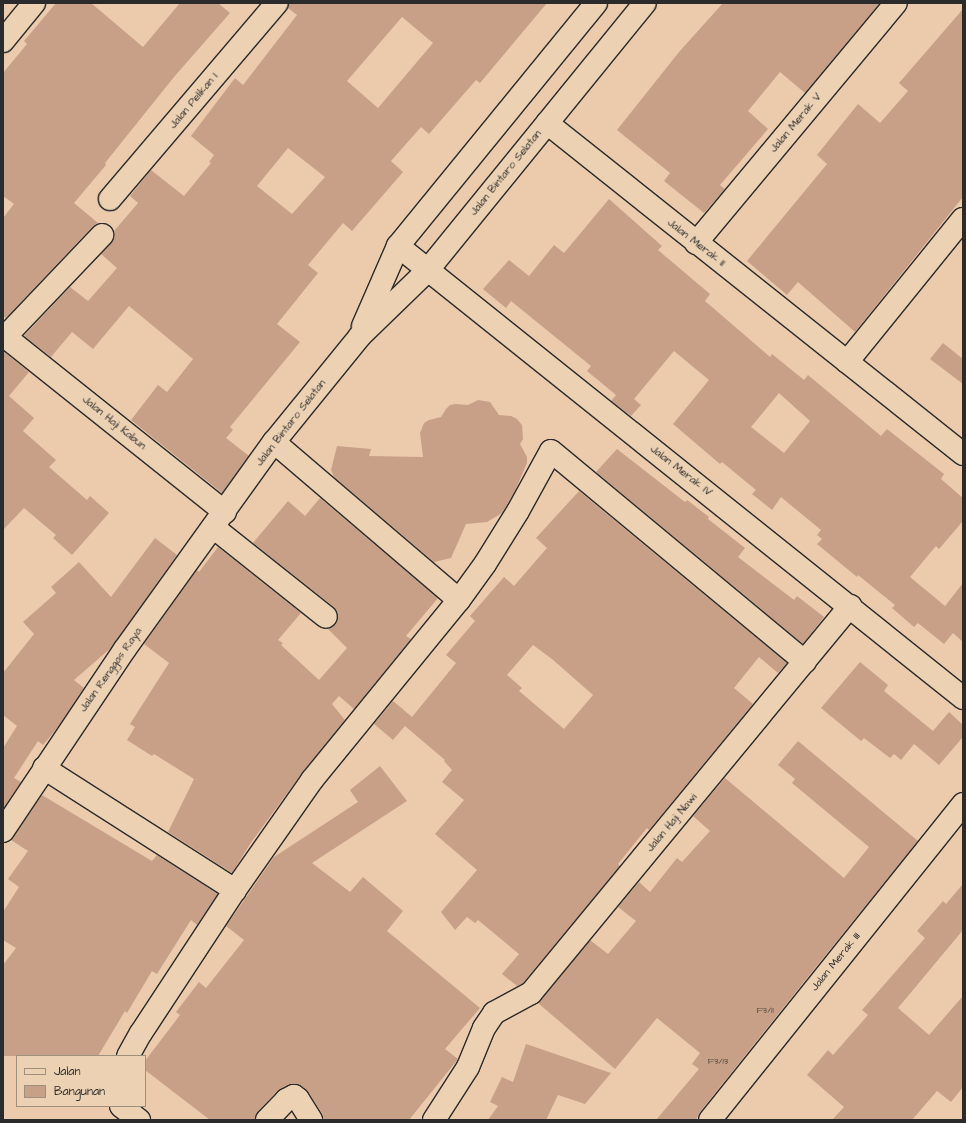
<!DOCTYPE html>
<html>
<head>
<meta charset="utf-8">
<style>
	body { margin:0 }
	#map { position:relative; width:966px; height:1123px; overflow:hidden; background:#eccaac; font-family:"Architects Daughter",sans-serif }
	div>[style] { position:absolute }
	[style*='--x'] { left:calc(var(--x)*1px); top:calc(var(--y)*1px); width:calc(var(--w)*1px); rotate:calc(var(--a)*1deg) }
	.building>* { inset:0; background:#c8a088 }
	.roads { filter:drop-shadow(1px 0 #2b2b2b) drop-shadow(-1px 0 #2b2b2b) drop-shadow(0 1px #2b2b2b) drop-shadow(0 -1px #2b2b2b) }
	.minor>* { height:22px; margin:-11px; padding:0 11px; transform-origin:11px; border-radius:11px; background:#ecd1b3 }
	span { translate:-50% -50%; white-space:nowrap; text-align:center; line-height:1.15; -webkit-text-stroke:3.5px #ecd1b3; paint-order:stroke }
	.number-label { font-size:9px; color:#524842 }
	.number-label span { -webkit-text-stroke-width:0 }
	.street-label { font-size:11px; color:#2b2b2b }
	.frame { position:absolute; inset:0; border:4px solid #2b2b2b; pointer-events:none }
	.legend { position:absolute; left:16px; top:1055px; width:130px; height:52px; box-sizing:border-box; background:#ecd1b3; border:1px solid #9f8f7d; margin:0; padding:5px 7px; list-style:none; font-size:12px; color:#2b2b2b }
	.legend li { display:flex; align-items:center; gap:8px; height:20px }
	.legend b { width:20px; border:1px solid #9f8f7d }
</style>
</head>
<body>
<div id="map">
	<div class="building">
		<div style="clip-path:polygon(56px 3px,91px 3px,143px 47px,180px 3px,218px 3px,230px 13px,174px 77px,105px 163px,106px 165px,74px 203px,98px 223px,93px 226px,6px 318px,3px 316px,3px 218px,14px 204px,3px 196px,3px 73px,27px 44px,24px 41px)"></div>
		<div style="clip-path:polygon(evenodd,289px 3px,547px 3px,480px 83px,476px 80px,429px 134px,421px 127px,391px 161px,403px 172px,352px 231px,343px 223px,308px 265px,318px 273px,277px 324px,300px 342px,230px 427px,233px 430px,226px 438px,249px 456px,222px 493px,131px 420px,158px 385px,167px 392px,193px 359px,129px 306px,93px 349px,72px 332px,51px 357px,24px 336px,70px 287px,88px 301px,117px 268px,101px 254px,111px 243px,114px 238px,114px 231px,138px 203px,130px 196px,151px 170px,184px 196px,211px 163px,209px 162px,214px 155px,191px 136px,235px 78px,243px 85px,297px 15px,288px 8px,289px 3px,402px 17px,433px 43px,378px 108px,347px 81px,402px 17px,289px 3px,288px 148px,325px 177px,292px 214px,257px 186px,288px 148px)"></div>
		<div style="clip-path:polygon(723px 3px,880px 3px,805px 93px,780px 72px,748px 111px,768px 129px,720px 185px,725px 189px,704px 213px,664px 181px,670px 173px,617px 130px,679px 52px)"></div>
		<div style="clip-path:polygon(963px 9px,963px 197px,855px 332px,798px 282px,787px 295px,747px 261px,827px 164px,817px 155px,858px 104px,880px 123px,908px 91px,899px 83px)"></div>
		<div style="clip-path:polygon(evenodd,609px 199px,662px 246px,658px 250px,710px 294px,705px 301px,770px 357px,772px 354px,804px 380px,808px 375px,881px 436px,887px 429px,944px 474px,941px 479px,963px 498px,963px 521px,939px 549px,936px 546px,910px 577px,945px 606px,963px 583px,963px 642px,953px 633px,944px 644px,918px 623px,914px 627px,892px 608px,895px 605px,858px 575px,857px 577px,817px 544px,822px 539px,817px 535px,821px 530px,781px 497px,772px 510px,752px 494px,756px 490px,722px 462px,720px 464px,673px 424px,709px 380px,674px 351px,634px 399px,641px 405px,631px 416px,611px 401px,616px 395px,587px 371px,591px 366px,511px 301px,506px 308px,483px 289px,509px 260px,529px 276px,554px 245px,564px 253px,609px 199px,779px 393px,810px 421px,784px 453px,751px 427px,779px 393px)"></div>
		<div style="clip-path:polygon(943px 343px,963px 359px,963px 384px,930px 359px)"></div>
		<div style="clip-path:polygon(3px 351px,29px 372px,9px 396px,34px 418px,23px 431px,56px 460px,49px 467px,87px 500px,90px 496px,109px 513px,72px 555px,53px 538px,56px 535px,24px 508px,3px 530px)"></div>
		<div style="clip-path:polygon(478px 400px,490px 402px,499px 415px,511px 416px,517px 419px,522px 425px,523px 439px,520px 444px,527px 457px,527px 463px,514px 493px,502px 513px,487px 522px,466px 524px,451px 558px,434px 562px,334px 477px,331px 470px,337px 446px,371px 449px,369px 456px,423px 457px,420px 433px,424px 423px,429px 420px,441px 417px,446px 409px,450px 405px,455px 404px,468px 405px)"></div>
		<div style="clip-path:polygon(617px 449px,685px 502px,687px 500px,709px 517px,708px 519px,745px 548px,738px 557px,794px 600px,797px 596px,824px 617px,803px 644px,596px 472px)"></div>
		<div style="clip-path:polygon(evenodd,579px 491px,787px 663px,778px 673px,759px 657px,734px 688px,753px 704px,649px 830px,647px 828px,618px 864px,620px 866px,523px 983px,517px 986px,502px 974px,519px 954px,478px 920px,475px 923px,467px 917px,455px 930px,441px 912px,477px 870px,435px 834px,464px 800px,442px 782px,452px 770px,444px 761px,445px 760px,405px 726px,393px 740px,374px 724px,393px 701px,412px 717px,456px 663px,446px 655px,475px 621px,470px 616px,504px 577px,514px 586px,547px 548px,536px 538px,579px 491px,533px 645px,552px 659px,593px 695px,564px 729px,519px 691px,522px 688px,507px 675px,533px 645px)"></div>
		<div style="clip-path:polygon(320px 498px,438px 598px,406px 636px,411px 639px,354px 709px,339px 696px,332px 704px,345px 720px,302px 773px,250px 844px,232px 873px,168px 832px,194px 779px,154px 754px,152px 756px,127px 740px,135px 727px,130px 724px,169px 663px,144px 644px,197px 570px,199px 572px,218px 547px,301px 613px,278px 640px,283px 643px,281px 645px,319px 680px,347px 648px,328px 629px,336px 624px,338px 618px,337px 612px,334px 607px,253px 543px,288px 501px,305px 516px)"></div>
		<div style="clip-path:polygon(155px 538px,177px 555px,112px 647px,74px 680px,84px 688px,58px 727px,43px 745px,38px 741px,14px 778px,21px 782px,3px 809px,3px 748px,17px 726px,3px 715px,3px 673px,34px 634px,23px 622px,56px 593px,51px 587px,79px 562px,111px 597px)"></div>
		<div style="clip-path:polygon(860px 662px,888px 685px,884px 691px,933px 731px,949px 712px,963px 725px,963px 737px,939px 765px,914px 744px,901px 760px,894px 754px,890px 758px,864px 738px,861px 741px,821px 708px)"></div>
		<div style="clip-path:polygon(798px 741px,918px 841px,807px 978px,700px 1112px,696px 1120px,656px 1120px,699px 1069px,692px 1064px,700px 1053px,657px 1018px,615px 1069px,538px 1003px,590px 940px,608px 954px,636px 921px,618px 907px,639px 882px,650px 892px,677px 858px,682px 862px,710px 831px,693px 816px,725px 778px,844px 878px,869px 847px,792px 783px,795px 779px,778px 765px)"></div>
		<div style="clip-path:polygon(380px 766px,407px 801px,312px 863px,350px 892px,363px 877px,403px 911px,387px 931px,480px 1008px,445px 1049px,458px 1059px,409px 1120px,323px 1120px,322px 1113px,308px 1092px,302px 1086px,295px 1084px,277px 1091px,258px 1111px,255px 1120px,210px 1120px,145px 1070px,145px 1061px,180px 1015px,176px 1012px,199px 982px,206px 988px,244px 940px,226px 926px,274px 857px,358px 802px,350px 790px)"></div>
		<div style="clip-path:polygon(42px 795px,152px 861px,157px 855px,218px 894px,197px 925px,191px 920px,157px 974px,152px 971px,127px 1013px,125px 1011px,98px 1056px,3px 1056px,3px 965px,16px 948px,3px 940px,3px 912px,19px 887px,8px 879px,28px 851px,11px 840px)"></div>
		<div style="clip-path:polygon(963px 884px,963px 930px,898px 1008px,929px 1035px,963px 996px,963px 1087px,951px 1102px,937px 1091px,912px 1120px,832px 1120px,844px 1107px,807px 1075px,828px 1050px,833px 1055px,868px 1015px,862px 1010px,925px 938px,917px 931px,943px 901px,946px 904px)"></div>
		<div style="clip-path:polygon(526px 1044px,611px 1073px,585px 1104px,558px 1095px,546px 1120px,488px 1120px,498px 1106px,490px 1102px,502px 1077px,513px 1082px)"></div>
	</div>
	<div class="roads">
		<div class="minor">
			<div style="--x:3;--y:41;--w:49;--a:-50.8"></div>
			<div style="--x:547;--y:123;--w:532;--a:38.51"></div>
			<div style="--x:110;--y:199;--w:257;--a:-49.6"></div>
			<div style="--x:696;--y:243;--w:312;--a:-50.2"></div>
			<div style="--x:398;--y:246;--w:724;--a:38.66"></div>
			<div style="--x:363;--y:326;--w:87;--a:-66.4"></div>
			<div style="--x:398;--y:246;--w:313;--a:-50.8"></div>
			<div style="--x:3;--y:335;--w:284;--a:38.6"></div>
			<div style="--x:5;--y:337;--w:141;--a:-46.4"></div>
			<div style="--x:847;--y:362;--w:184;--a:-51"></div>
			<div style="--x:274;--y:442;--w:243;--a:40.5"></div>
			<div style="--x:213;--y:527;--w:144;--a:38.5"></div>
			<div style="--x:44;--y:768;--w:227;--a:32.6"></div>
			<div style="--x:3;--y:831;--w:219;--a:-56.2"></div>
			<div style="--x:125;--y:649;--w:255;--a:-54.3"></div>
			<div style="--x:274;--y:442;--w:136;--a:-50.9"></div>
			<div style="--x:360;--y:336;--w:93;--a:-44.1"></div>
			<div style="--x:427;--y:271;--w:345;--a:-50.9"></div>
			<div style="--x:128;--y:1056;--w:26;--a:-61"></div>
			<div style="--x:141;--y:1033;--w:171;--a:-56.7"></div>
			<div style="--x:235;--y:890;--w:134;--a:-55"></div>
			<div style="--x:312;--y:780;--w:232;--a:-50.8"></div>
			<div style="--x:459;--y:600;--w:44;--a:-54.2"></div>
			<div style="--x:485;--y:564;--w:62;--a:-58.1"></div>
			<div style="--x:518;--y:511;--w:68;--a:-61.2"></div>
			<div style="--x:551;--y:451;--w:330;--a:39.7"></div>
			<div style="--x:121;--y:1106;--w:23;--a:38"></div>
			<div style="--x:267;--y:1120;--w:28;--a:-46"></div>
			<div style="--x:286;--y:1100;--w:9;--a:-27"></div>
			<div style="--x:294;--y:1096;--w:5;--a:37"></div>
			<div style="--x:298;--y:1099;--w:25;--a:58"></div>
			<div style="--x:434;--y:1120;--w:63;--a:-57.3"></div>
			<div style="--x:468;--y:1067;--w:42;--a:-67.7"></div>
			<div style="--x:484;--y:1028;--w:18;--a:-56"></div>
			<div style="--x:494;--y:1013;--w:42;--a:-28.4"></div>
			<div style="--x:531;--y:993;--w:502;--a:-50.5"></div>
			<div style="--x:710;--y:1120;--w:405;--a:-51.3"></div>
		</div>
	</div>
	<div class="number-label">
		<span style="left:765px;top:1011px">F3/11</span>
		<span style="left:718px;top:1062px">F3/13</span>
	</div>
	<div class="street-label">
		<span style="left:194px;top:101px;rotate:-50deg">Jalan Pelikan I</span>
		<span style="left:796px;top:123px;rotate:-50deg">Jalan Merak V</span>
		<span style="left:506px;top:173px;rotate:-51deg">Jalan Bintaro Selatan</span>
		<span style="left:696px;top:243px;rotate:38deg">Jalan Merak II</span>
		<span style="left:114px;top:423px;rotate:39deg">Jalan Haji Kabun</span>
		<span style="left:291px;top:423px;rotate:-52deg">Jalan Bintaro Selatan</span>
		<span style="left:681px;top:471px;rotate:38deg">Jalan Merak IV</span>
		<span style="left:111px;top:670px;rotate:-55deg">Jalan Renggas Raya</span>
		<span style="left:672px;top:823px;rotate:-50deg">Jalan Haji Nawi</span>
		<span style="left:836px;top:962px;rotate:-51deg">Jalan Merak III</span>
	</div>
	<div class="frame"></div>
	<ul class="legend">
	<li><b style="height:5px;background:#ecd1b3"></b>Jalan</li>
	<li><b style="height:11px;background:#c8a088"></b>Bangunan</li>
	</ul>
</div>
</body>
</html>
